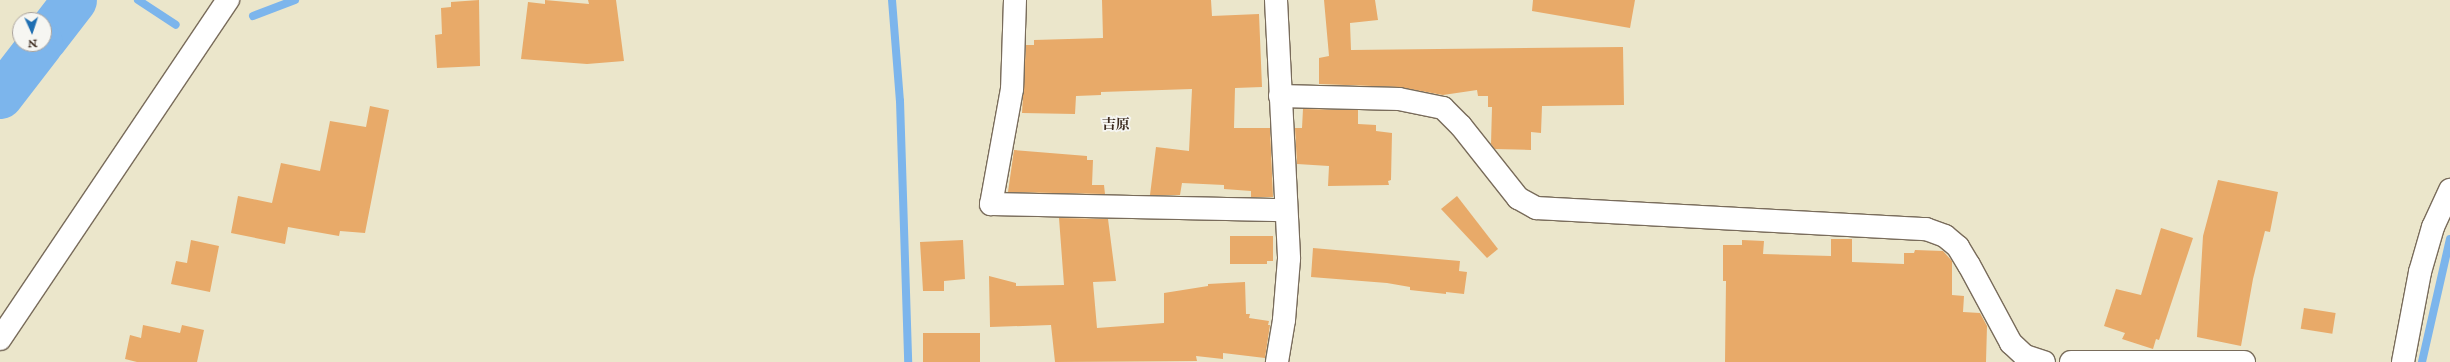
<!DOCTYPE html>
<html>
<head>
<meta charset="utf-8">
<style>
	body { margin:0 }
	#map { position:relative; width:2450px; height:362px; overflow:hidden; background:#ebe6cb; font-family:"IM FELL English","Noto Serif JP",serif }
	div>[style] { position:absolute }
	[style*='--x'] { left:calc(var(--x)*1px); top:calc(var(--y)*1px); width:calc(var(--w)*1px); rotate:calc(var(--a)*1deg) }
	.stream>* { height:8px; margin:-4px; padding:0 4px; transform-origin:4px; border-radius:4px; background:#7cb5ec }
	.river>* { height:45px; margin:-22.5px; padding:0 22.5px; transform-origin:22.5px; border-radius:22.5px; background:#7cb5ec }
	.building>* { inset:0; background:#e8aa69; transform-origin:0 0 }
	.roads { filter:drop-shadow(1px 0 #796c5b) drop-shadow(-1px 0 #796c5b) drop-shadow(0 1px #796c5b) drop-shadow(0 -1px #796c5b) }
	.minor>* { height:22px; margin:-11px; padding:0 11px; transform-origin:11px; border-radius:11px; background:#fff }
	span { translate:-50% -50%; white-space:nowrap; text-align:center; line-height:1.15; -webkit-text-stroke:3.5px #f6f6f2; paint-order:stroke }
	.quarter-label { font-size:14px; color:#3b2a1e; font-weight:700 }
	.north { position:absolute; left:12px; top:12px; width:40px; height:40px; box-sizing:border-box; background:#f6f6f2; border:1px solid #aba49d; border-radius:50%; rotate:177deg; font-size:11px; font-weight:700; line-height:16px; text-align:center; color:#3b2a1e }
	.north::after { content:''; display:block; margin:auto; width:14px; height:18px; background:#1f6fb2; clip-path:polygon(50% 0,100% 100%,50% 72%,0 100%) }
</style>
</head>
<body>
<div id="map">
	<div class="stream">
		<div style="--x:138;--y:0;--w:45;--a:33.3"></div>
		<div style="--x:892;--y:0;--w:101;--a:85.5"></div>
		<div style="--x:900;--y:101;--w:261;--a:88.2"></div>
		<div style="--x:253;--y:16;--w:45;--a:-20.9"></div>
		<div style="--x:2422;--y:362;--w:126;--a:-77.2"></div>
	</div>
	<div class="river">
		<div style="--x:44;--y:39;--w:49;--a:-52.4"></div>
		<div style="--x:0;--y:96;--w:66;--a:-52.4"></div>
	</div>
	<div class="building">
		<div style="clip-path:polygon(479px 0,480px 66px,437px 68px,435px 35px,442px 34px,441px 8px,451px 7px,451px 2px)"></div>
		<div style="clip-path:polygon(545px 0,589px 4px,588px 0,616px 0,624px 61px,587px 64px,521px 59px,528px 2px,545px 4px)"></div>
		<div style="clip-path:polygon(1102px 0,1211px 0,1212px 16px,1259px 14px,1262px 87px,1235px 88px,1234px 128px,1270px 128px,1273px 197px,1251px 197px,1251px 191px,1224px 189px,1224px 185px,1182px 183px,1180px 195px,1150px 195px,1156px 147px,1189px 151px,1192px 89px,1101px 92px,1101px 95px,1076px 96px,1075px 114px,1022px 113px,1026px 45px,1034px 45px,1034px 40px,1103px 38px)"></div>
		<div style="clip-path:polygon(1324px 0,1375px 0,1378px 20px,1350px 23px,1351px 50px,1623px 47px,1624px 105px,1542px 106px,1541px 133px,1531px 132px,1531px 150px,1495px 149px,1491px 144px,1492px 107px,1488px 107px,1488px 96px,1478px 96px,1477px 90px,1443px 95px,1399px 87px,1319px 84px,1319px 58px,1329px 56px)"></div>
		<div style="clip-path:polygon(1533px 0,1635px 0,1630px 28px,1532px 11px)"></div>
		<div style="clip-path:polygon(370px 106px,389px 110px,365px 233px,340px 231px,339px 236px,288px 227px,285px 244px,231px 233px,238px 196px,272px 203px,281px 163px,320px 171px,330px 121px,366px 127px)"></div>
		<div style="clip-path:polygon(1303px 109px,1358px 110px,1358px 124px,1376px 125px,1376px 131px,1392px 133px,1391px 180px,1388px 181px,1389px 185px,1328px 186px,1329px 166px,1297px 164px,1295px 128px,1302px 128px)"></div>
		<div style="clip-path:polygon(1014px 150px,1087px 156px,1087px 160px,1093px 160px,1092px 185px,1104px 185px,1105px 194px,1008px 192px)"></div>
		<div style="clip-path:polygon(2218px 180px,2278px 192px,2270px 232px,2265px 231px,2253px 279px,2241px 346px,2197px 337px,2203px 236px)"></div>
		<div style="clip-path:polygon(1457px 196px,1498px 249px,1487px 258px,1441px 209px)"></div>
		<div style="clip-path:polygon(1059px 218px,1108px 219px,1116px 281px,1093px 282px,1097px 328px,1164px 323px,1164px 293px,1208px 286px,1208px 284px,1245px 282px,1246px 314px,1250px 314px,1249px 318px,1269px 321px,1268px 325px,1270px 325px,1265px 358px,1223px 353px,1223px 359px,1196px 356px,1197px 361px,1055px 362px,1051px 325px,990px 327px,989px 276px,1016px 283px,1016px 286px,1064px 285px)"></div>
		<div style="clip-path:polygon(2161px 228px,2193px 238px,2159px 340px,2156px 339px,2153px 349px,2122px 339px,2125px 333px,2104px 326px,2116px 289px,2141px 295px)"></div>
		<div style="clip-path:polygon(1230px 236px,1273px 236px,1273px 261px,1267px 261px,1267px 264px,1230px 264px)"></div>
		<div style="clip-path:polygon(1831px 239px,1852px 239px,1852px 262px,1904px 264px,1904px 253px,1914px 253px,1915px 250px,1943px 251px,1952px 261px,1952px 295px,1964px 296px,1963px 312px,1980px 313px,1987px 326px,1986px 362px,1725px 362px,1726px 281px,1723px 281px,1723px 245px,1742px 245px,1742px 240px,1764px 241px,1763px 254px,1831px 256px)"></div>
		<div style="clip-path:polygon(191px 240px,219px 246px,210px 292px,171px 284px,176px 261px,187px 263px)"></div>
		<div style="clip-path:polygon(963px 240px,965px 279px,944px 281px,944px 291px,923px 291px,920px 242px)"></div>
		<div style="clip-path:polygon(1313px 248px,1460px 261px,1459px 271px,1467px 272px,1464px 294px,1446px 292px,1446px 294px,1410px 290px,1410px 287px,1387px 283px,1311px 277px)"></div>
		<div style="left:2304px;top:308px;width:32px;height:21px;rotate:9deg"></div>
		<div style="clip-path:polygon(143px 325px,180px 333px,182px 325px,204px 330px,197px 362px,137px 362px,125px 359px,130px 335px,141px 338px)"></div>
		<div style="left:980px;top:333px;width:29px;height:57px;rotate:90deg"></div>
	</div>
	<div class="roads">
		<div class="minor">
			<div style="--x:1015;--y:0;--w:89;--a:91.9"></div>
			<div style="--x:1012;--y:89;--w:117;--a:100.3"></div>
			<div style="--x:991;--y:204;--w:295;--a:1.2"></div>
			<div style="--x:1276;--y:0;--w:259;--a:87.1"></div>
			<div style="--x:1289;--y:259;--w:61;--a:94.7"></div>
			<div style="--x:1284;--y:320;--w:43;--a:99.5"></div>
			<div style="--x:1280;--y:96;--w:119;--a:1.4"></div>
			<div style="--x:1399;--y:99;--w:45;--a:11.6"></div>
			<div style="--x:1443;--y:108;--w:25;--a:45"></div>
			<div style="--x:1461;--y:126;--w:92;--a:51.6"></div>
			<div style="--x:1518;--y:198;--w:21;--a:29"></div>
			<div style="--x:1536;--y:208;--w:391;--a:3.1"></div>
			<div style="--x:1926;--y:229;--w:20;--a:20"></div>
			<div style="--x:1945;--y:236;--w:17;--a:40"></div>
			<div style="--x:1958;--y:247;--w:21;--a:59"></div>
			<div style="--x:1969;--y:265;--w:89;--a:61.7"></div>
			<div style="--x:2011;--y:343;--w:19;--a:43"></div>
			<div style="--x:2025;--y:356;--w:20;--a:18"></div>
			<div style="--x:0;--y:339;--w:409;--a:-56.1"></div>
			<div style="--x:2071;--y:362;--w:173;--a:0"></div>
			<div style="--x:2403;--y:362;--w:92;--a:-79.3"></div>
			<div style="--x:2420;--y:272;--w:47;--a:-73.9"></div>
			<div style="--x:2433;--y:227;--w:41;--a:-65.3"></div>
		</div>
	</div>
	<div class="quarter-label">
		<span style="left:1116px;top:125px">吉原</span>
	</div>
	<div class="north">N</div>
</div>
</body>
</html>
